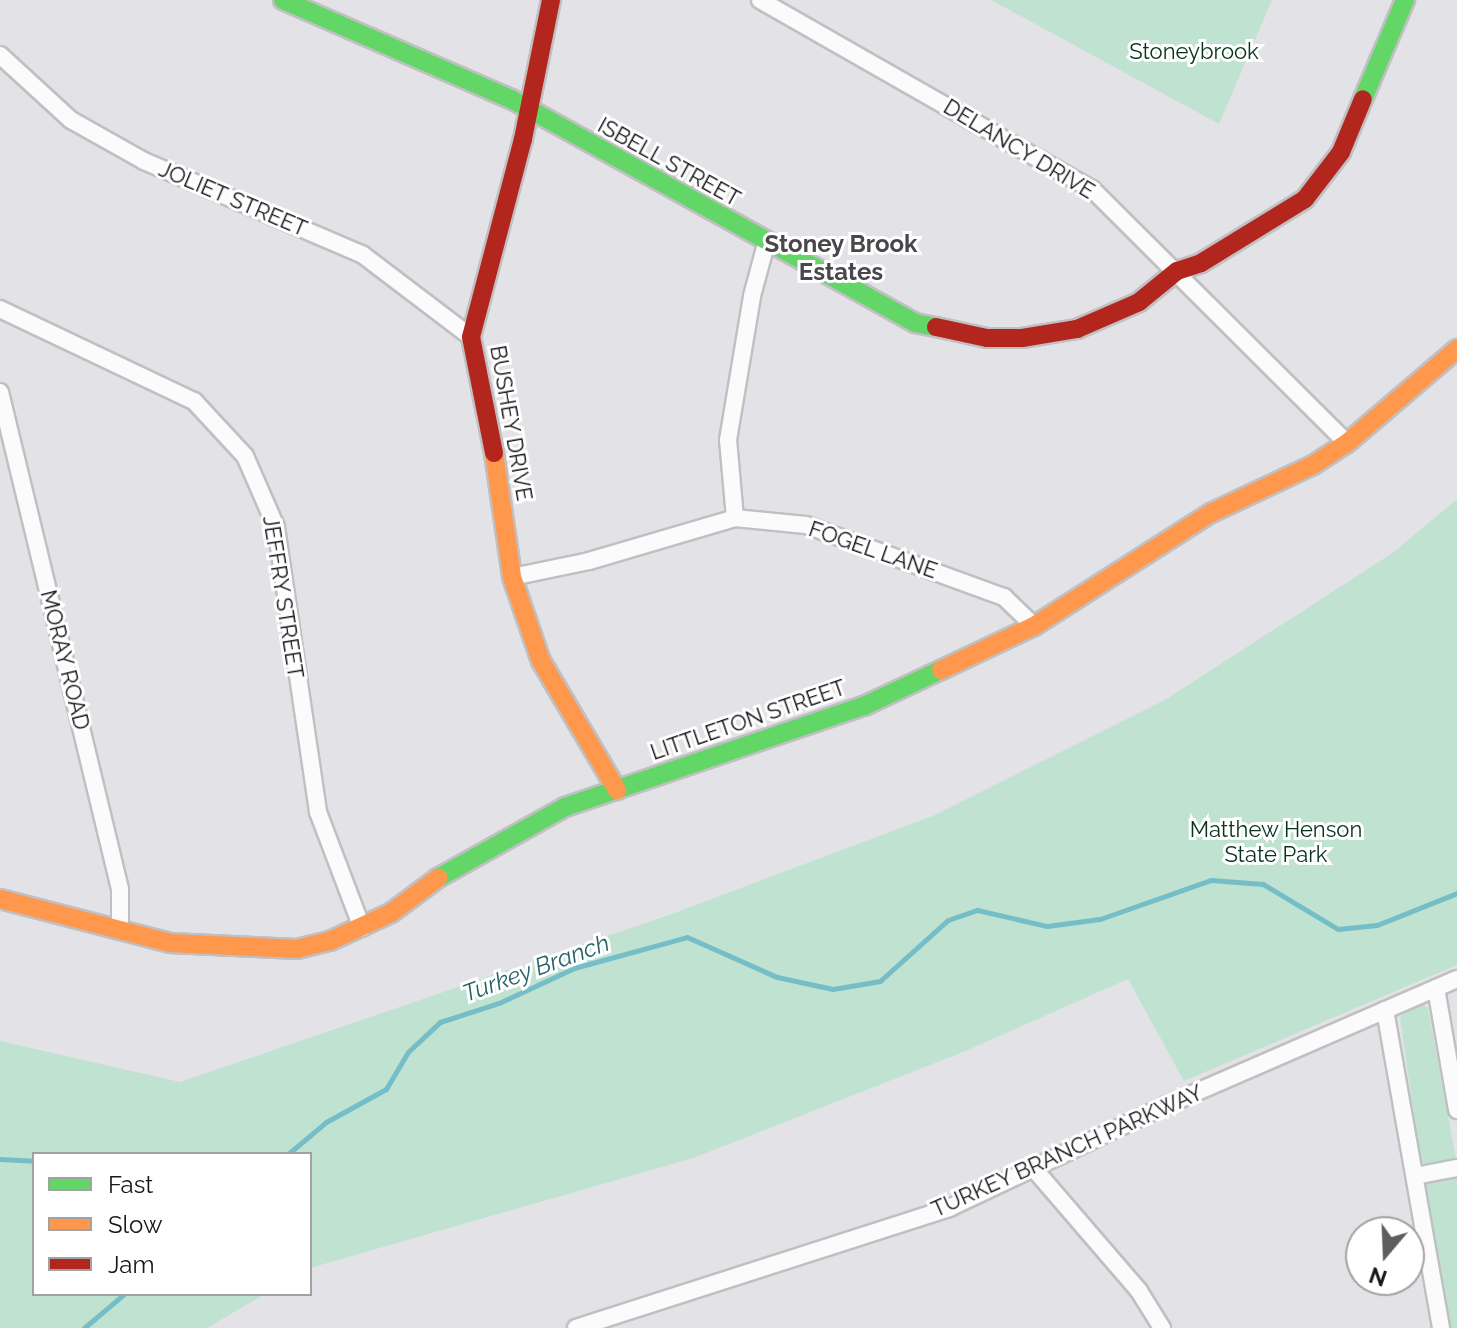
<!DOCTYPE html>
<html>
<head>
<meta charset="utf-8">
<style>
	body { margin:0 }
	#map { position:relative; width:1457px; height:1328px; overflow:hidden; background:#e3e3e7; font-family:Raleway,sans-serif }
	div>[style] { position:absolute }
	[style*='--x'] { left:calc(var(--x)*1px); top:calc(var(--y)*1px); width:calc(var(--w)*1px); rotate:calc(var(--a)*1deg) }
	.green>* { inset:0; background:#c0e2d0 }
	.stream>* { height:5px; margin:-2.5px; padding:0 2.5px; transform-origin:2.5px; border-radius:2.5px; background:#75bec8 }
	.roads { filter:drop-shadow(2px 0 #c0c0c2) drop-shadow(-2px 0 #c0c0c2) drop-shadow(0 2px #c0c0c2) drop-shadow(0 -2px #c0c0c2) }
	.street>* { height:16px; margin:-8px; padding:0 8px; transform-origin:8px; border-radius:8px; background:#fbfbfb }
	.fast>* { height:18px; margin:-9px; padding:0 9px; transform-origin:9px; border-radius:9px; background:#63d668 }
	.slow>* { height:18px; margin:-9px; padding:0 9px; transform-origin:9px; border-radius:9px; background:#ff974d }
	.jam>* { height:18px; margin:-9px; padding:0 9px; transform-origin:9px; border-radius:9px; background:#b3261e }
	span { translate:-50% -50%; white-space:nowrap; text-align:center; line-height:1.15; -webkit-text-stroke:6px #fff; paint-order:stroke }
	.park-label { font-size:22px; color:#06321e }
	.street-label { font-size:22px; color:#171719 }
	.neighbourhood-label { font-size:24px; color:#47474c; font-weight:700 }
	.water-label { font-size:24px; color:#276067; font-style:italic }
	.legend { position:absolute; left:32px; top:1152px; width:280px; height:144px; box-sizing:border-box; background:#fff; border:2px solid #a2a2a3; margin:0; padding:10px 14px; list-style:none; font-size:24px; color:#171719 }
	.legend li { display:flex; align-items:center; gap:16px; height:40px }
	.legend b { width:40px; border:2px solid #a2a2a3 }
	.north { position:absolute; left:1345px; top:1216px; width:80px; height:80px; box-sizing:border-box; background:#fff; border:2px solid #a2a2a3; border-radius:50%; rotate:199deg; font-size:22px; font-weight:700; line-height:32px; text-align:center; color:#171719 }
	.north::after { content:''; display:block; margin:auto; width:28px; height:36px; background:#5e5e61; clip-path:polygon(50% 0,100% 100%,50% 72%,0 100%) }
</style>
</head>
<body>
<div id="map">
	<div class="green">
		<div style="clip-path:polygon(991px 0,1272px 0,1219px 124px)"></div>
		<div style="clip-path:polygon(1457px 499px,1457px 965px,1184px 1081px,1128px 979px,963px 1052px,693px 1158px,310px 1268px,310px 1154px,34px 1154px,34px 1294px,265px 1294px,207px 1328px,0 1328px,0 1041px,180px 1082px,672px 914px,935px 815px,1165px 700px,1394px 552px)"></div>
		<div style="clip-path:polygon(1423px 1005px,1428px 1008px,1456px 1159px,1421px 1164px,1400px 1018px,1405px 1009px)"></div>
		<div style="clip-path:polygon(1457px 1178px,1457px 1328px,1449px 1328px,1425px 1182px)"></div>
	</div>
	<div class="stream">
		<div style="--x:288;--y:1154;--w:50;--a:-40.1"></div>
		<div style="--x:326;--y:1122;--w:68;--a:-28.8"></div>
		<div style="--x:386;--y:1089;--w:43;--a:-59.3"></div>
		<div style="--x:408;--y:1052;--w:44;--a:-43.2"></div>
		<div style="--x:440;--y:1022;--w:62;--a:-17.9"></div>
		<div style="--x:499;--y:1003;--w:83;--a:-25"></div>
		<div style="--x:574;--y:968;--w:117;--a:-15.3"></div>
		<div style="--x:687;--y:937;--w:98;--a:24"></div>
		<div style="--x:777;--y:977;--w:57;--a:12.1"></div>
		<div style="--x:833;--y:989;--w:48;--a:-9.7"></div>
		<div style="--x:880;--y:981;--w:91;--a:-41.9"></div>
		<div style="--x:948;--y:920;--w:31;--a:-19"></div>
		<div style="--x:977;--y:910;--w:72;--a:12.9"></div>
		<div style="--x:1047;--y:926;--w:53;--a:-7.5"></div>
		<div style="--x:1100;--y:919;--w:118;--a:-19.4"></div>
		<div style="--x:1211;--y:880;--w:52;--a:4.4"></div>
		<div style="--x:1263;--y:884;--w:87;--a:31"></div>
		<div style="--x:1338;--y:929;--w:39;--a:-6"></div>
		<div style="--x:1377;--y:925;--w:86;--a:-21.8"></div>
		<div style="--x:0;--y:1159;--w:34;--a:3"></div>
		<div style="--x:84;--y:1328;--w:52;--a:-40.4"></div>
	</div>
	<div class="roads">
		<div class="street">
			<div style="--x:760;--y:0;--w:382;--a:29.7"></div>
			<div style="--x:1092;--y:189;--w:360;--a:44.9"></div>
			<div style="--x:0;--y:55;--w:96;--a:42.5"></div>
			<div style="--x:71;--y:120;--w:84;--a:29.3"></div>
			<div style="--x:144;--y:161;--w:238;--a:23.2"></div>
			<div style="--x:363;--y:255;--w:136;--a:37.2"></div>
			<div style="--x:0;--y:309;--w:215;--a:25.4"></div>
			<div style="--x:194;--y:401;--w:75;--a:47.2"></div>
			<div style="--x:245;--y:456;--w:77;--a:66.4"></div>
			<div style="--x:276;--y:527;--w:288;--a:81.6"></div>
			<div style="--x:318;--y:812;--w:124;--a:69.2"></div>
			<div style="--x:0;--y:392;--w:511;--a:76.43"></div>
			<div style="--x:120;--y:889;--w:40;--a:90"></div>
			<div style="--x:735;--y:518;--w:78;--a:-95.1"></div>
			<div style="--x:728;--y:440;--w:146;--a:-80.5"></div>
			<div style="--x:752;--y:296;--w:54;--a:-74.9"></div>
			<div style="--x:512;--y:577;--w:79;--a:-11.7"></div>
			<div style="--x:589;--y:561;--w:152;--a:-16.4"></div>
			<div style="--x:735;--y:518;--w:71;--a:5.6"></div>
			<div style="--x:806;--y:525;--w:211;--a:20"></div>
			<div style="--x:1004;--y:597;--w:42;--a:44"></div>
			<div style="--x:1436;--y:988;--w:124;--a:80.2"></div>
			<div style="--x:1385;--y:1010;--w:323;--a:80"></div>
			<div style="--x:1035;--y:1170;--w:160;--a:49.3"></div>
			<div style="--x:1139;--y:1291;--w:44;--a:58.1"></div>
			<div style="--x:1415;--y:1176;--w:43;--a:-10.8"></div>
			<div style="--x:576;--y:1328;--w:392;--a:-17.8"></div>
			<div style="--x:949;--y:1208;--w:241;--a:-25.3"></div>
			<div style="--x:1167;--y:1105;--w:316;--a:-23.5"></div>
		</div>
		<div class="fast">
			<div style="--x:283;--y:0;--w:249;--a:23.5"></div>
			<div style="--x:511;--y:99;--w:462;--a:29"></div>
			<div style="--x:915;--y:323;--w:21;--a:11"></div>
			<div style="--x:1363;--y:99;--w:108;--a:-67"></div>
			<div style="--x:438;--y:878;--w:145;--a:-29.2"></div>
			<div style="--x:565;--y:807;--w:316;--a:-18.7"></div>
			<div style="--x:864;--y:706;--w:85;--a:-25.1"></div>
		</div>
		<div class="slow">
			<div style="--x:494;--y:453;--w:125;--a:81.7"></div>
			<div style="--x:512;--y:577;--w:89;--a:71"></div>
			<div style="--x:541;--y:661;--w:150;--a:59.5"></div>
			<div style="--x:941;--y:670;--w:103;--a:-25.3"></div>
			<div style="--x:1034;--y:626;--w:210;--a:-32.6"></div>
			<div style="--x:1211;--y:513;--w:113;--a:-25.2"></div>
			<div style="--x:1313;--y:465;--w:40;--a:-32.9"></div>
			<div style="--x:1347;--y:443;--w:145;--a:-40.5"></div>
			<div style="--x:0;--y:899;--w:176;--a:14.5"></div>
			<div style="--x:170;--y:943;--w:127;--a:2.7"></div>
			<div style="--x:297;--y:949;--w:34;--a:-14"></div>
			<div style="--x:330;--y:941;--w:67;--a:-24.7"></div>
			<div style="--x:391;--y:913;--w:59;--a:-36.7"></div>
		</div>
		<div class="jam">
			<div style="--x:936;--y:327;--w:52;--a:12.2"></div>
			<div style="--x:987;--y:338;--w:35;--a:0"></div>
			<div style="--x:1022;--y:338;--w:56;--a:-9.3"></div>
			<div style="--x:1077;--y:329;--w:68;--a:-23.5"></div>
			<div style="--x:1139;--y:302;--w:49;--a:-39.2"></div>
			<div style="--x:1177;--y:271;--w:25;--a:-18"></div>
			<div style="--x:1201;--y:263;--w:122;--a:-31.6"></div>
			<div style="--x:1305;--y:199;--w:59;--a:-52.5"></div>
			<div style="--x:1341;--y:152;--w:57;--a:-67.5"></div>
			<div style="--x:494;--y:453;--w:118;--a:-101.2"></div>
			<div style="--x:471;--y:337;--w:205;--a:-75.3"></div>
			<div style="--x:523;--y:139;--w:142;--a:-78.6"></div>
		</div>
	</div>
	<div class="park-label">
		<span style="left:1194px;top:52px">Stoneybrook</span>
		<span style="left:1276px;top:842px">Matthew Henson<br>State Park</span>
	</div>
	<div class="street-label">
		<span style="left:1019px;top:149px;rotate:31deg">DELANCY DRIVE</span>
		<span style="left:669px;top:162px;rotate:29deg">ISBELL STREET</span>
		<span style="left:233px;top:199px;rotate:23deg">JOLIET STREET</span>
		<span style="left:511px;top:423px;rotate:80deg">BUSHEY DRIVE</span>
		<span style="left:873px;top:550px;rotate:19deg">FOGEL LANE</span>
		<span style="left:283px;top:597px;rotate:81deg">JEFFRY STREET</span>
		<span style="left:65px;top:660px;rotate:76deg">MORAY ROAD</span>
		<span style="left:748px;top:720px;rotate:-19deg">LITTLETON STREET</span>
		<span style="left:1067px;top:1151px;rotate:-24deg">TURKEY BRANCH PARKWAY</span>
	</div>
	<div class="neighbourhood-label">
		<span style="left:841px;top:258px">Stoney Brook<br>Estates</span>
	</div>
	<div class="water-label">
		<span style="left:536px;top:968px;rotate:-20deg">Turkey Branch</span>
	</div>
	<ul class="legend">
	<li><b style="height:10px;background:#63d668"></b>Fast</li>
	<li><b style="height:10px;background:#ff974d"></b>Slow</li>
	<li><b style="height:10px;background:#b3261e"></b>Jam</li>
	</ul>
	<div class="north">N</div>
</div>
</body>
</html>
